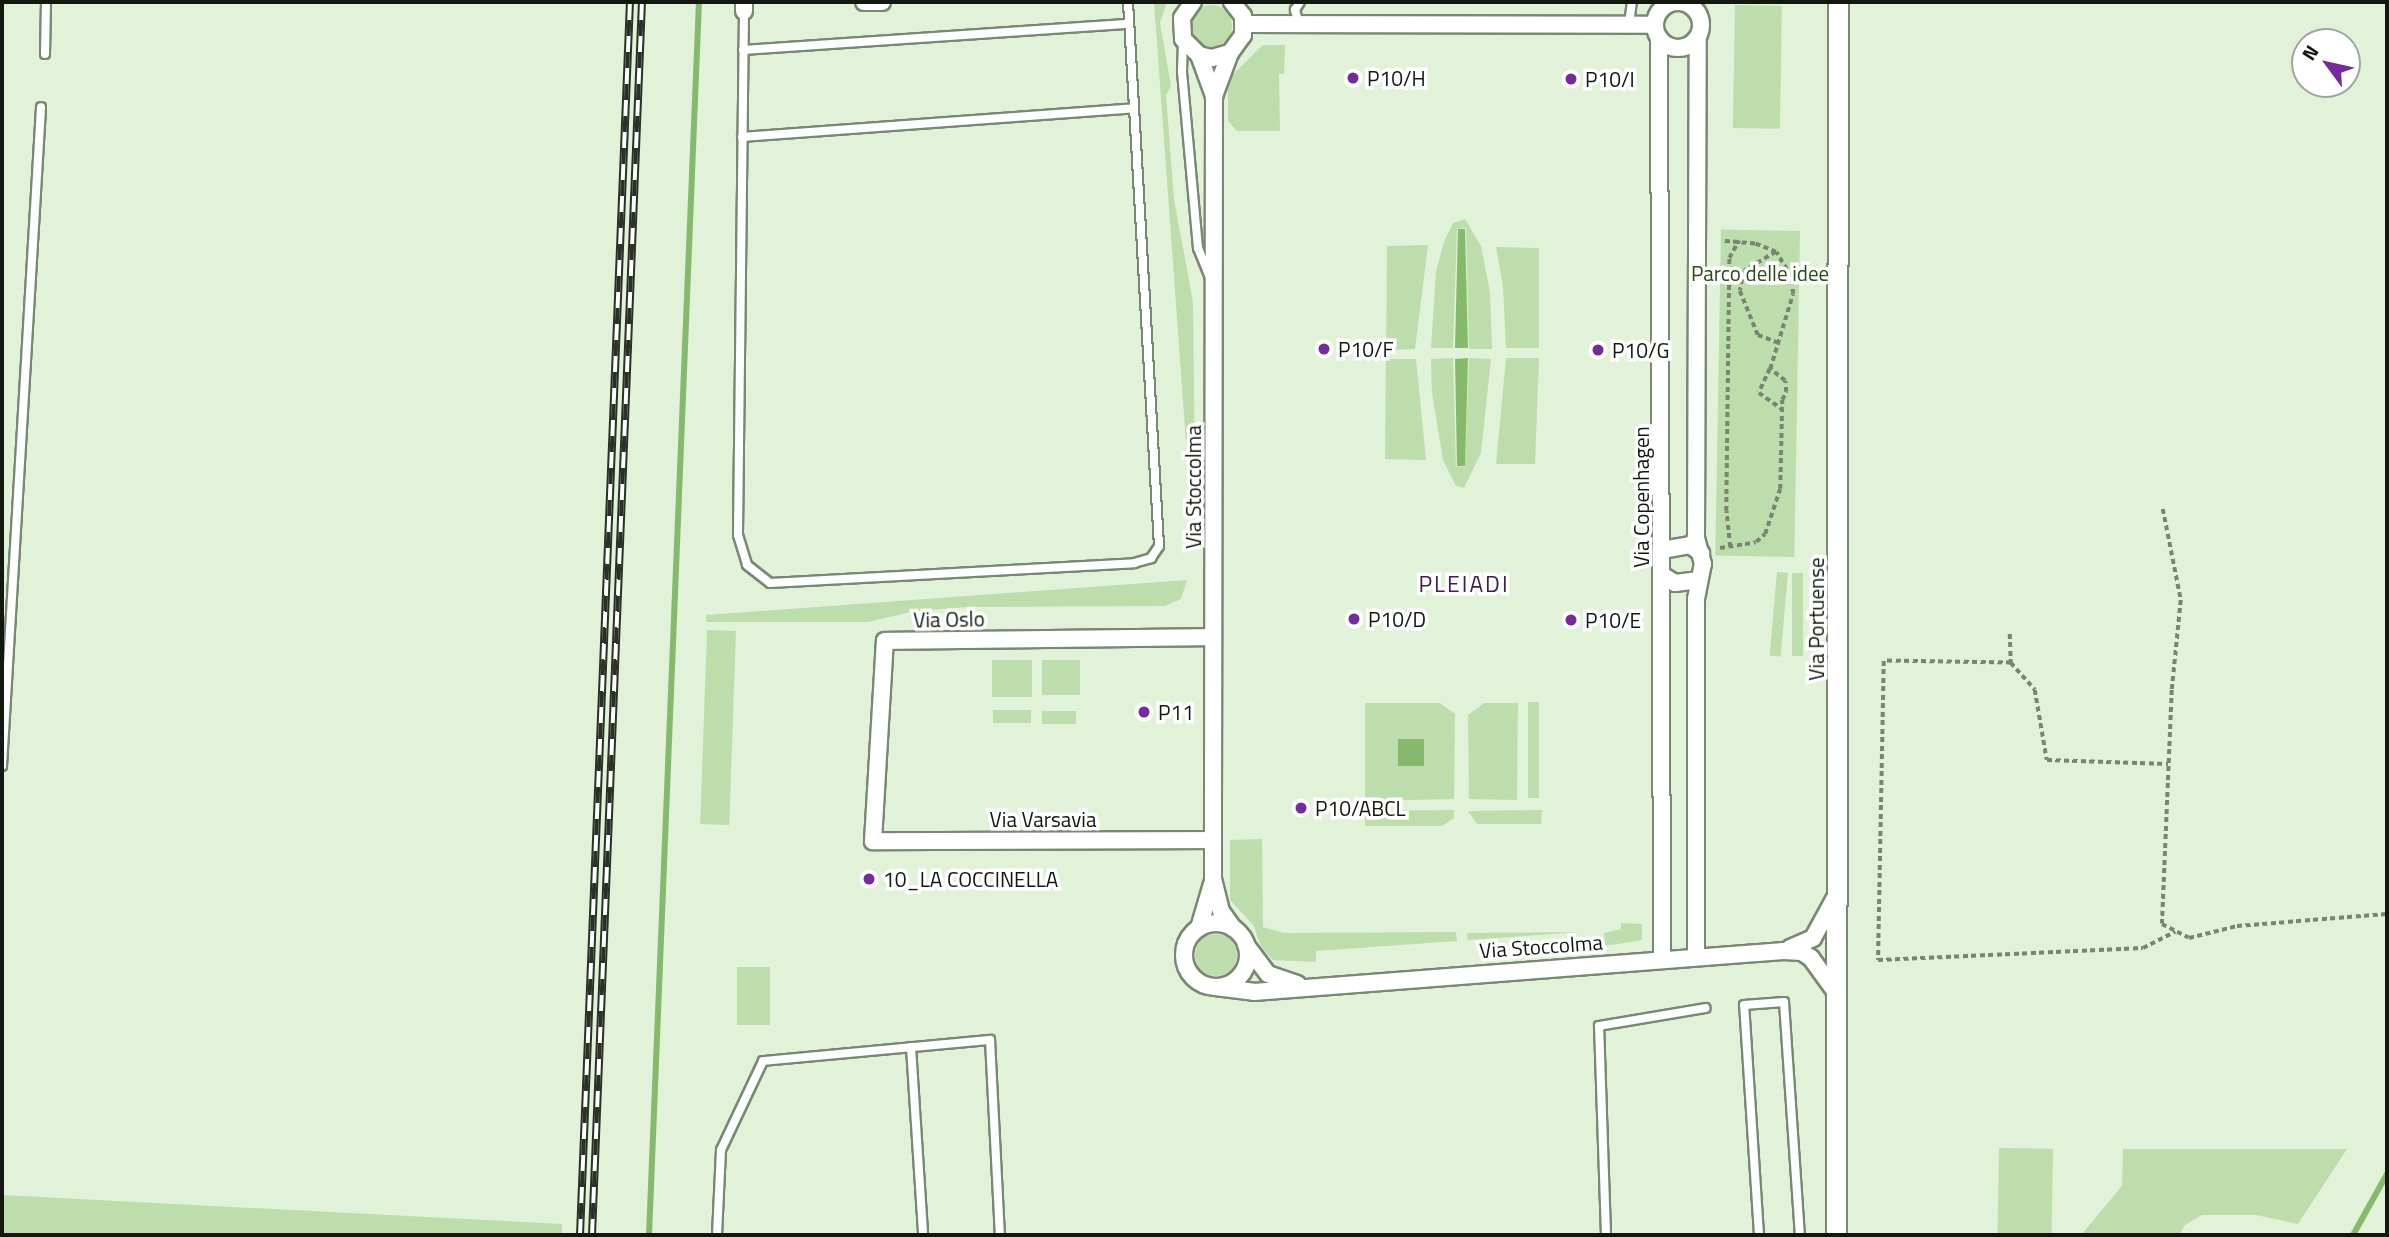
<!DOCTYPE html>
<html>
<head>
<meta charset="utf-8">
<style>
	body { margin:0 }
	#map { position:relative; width:2389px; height:1237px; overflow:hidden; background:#e1f2d9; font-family:"Titillium Web",sans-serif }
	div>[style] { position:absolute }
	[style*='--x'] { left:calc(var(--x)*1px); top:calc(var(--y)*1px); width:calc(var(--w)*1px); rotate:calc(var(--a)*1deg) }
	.green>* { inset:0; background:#bdddad; transform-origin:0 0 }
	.round { border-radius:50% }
	.water>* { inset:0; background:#86b96c; transform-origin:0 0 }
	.stream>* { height:6px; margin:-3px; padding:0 3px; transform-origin:3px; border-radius:3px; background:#86b96c }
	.path>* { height:3.5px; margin-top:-1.75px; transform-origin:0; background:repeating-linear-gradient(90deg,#798473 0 5px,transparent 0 8.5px) }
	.roads { filter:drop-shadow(2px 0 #798872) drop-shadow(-2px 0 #798872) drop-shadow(0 2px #798872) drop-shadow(0 -2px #798872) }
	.service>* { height:8px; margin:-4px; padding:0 4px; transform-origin:4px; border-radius:4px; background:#fff }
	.minor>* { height:16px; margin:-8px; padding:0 8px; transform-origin:8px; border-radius:8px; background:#fff }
	.minor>.ring { margin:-8px; padding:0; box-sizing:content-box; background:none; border:16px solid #fff; border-radius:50% }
	.tertiary>* { height:19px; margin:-9.5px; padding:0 9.5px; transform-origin:9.5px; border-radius:9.5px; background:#fff }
	.rail>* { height:8px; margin-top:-4px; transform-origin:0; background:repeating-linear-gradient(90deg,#fff 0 16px,#2a3227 0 32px); box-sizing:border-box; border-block:2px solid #2a3227 }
	.dots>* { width:19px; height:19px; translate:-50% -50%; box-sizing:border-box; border:4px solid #fff; border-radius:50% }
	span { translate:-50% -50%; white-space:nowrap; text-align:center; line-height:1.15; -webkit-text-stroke:7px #fff; paint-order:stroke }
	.poi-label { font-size:21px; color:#12180f }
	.left { translate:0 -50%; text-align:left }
	.park-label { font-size:21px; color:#294a15 }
	.street-label { font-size:21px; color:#12180f }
	.neighbourhood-label { font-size:23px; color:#3f1c53; letter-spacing:2px }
	.frame { position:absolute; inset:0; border:4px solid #12180f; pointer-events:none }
	.north { position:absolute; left:2291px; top:28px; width:70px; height:70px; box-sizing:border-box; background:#fff; border:2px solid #a0a39f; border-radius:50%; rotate:303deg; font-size:19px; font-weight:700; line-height:28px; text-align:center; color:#12180f }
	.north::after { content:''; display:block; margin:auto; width:24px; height:32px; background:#752a9d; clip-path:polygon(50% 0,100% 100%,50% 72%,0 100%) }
</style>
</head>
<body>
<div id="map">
	<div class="green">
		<div style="clip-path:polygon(1154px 2px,1167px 2px,1160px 23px,1171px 86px,1166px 95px,1174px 199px,1193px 302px,1195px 477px,1189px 483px)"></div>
		<div style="left:1735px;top:5px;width:47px;height:123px;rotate:1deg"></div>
		<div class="round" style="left:1190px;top:5px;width:42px;height:42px"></div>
		<div style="clip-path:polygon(1263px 45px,1285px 45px,1284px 74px,1279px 74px,1280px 131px,1237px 131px,1228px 121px,1228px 79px)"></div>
		<div style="clip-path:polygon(1465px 219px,1481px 246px,1490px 292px,1492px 349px,1469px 349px,1466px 228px,1457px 229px,1453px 348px,1431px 348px,1436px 271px,1444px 242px,1453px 223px)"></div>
		<div style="left:1800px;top:231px;width:326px;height:79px;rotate:91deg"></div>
		<div style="clip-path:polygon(1428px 245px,1415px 349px,1386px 350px,1387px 246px)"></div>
		<div style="clip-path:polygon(1496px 247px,1539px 248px,1539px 348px,1506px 348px,1503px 286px)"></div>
		<div style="clip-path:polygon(1453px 358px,1456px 466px,1465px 467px,1469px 358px,1491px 359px,1481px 453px,1464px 488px,1456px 486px,1443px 460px,1432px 393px,1431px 359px)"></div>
		<div style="clip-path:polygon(1506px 358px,1539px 358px,1535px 464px,1496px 464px)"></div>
		<div style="clip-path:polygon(1386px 359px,1416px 359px,1426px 460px,1385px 459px)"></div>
		<div style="left:1777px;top:572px;width:11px;height:84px;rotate:5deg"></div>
		<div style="left:1792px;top:573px;width:11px;height:83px"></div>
		<div style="clip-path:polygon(1187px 580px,1181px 599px,1165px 606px,968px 607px,915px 611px,868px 622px,706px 622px,706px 615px)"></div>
		<div style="left:707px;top:630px;width:29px;height:194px;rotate:2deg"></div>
		<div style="left:992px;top:660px;width:40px;height:37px"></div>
		<div style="left:1042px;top:660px;width:38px;height:35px"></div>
		<div style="left:1539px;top:702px;width:96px;height:11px;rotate:90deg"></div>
		<div style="clip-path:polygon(1365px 703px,1440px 703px,1455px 714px,1454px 799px,1365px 801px)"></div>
		<div style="clip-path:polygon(1484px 703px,1518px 703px,1517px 800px,1469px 799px,1468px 715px)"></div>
		<div style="left:993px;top:710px;width:38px;height:13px"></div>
		<div style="left:1076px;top:711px;width:13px;height:34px;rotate:90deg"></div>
		<div style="clip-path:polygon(1454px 810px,1454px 818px,1442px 826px,1365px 826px,1365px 811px)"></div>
		<div style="clip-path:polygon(1542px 810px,1541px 824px,1477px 824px,1468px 811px)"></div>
		<div style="clip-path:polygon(1262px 839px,1263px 927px,1284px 933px,1456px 932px,1457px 941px,1316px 951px,1316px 962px,1273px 960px,1261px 947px,1254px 926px,1230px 900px,1230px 840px)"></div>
		<div style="clip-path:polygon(1621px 923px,1642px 924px,1642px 940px,1605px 946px,1604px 933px,1621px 929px)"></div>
		<div style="clip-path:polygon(1581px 932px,1468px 940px,1467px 933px)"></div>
		<div class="round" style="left:1195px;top:934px;width:42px;height:42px"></div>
		<div style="left:737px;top:967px;width:33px;height:58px"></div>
		<div style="left:1999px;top:1148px;width:54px;height:87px;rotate:1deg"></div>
		<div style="clip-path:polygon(2123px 1149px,2347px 1149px,2298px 1224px,2256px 1215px,2202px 1215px,2185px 1225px,2179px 1235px,2081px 1235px,2122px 1186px)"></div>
		<div style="clip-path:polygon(2px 1195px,562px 1224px,562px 1235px,2px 1235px)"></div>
	</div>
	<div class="water">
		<div style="clip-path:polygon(1458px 229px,1465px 229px,1468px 348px,1455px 348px)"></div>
		<div style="clip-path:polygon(1468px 358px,1465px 466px,1457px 466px,1455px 359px)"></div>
		<div style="left:1398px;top:739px;width:26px;height:27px"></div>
	</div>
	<div class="stream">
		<div style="--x:649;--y:1235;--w:1234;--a:-87.68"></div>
		<div style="--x:2353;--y:1235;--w:70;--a:-60.9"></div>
	</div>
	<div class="path">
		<div style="--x:1776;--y:252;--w:37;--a:149"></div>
		<div style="--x:1744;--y:271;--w:20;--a:101"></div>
		<div style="--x:1740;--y:291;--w:48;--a:67.8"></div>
		<div style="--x:1758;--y:335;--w:22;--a:21"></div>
		<div style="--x:1770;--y:369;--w:26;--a:115"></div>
		<div style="--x:1759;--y:393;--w:29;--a:35"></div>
		<div style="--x:2163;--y:509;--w:93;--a:78.8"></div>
		<div style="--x:2181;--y:600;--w:90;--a:95.7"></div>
		<div style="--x:2172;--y:690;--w:234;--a:92.4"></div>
		<div style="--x:2162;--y:924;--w:30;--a:27"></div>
		<div style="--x:2189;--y:938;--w:49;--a:-14"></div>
		<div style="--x:2237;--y:926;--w:150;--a:-4.6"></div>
		<div style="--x:1730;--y:547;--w:36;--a:-96"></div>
		<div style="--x:1726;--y:511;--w:253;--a:-89.3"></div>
		<div style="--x:1729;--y:258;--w:20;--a:-60"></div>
		<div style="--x:1720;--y:548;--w:36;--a:-9"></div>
		<div style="--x:1756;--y:542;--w:12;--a:-42"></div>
		<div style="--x:1765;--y:534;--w:47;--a:-71.6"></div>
		<div style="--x:1780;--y:489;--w:89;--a:-88.7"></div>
		<div style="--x:1782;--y:400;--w:9;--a:-63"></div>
		<div style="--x:1786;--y:392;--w:11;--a:-95"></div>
		<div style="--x:1785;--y:381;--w:19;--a:-141"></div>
		<div style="--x:1770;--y:369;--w:78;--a:-73"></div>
		<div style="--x:1793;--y:294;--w:17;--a:-97"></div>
		<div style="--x:1791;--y:277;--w:29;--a:-121"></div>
		<div style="--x:1776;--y:252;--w:22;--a:-159"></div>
		<div style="--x:1755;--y:244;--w:32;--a:-175"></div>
		<div style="--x:2010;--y:634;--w:29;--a:88"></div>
		<div style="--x:2011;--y:663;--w:127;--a:-179.1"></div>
		<div style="--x:1884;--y:661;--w:299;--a:91.1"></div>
		<div style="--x:1878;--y:960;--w:265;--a:-2.6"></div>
		<div style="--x:2143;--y:948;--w:36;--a:-27"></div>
		<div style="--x:2011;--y:663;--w:36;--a:48"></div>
		<div style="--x:2035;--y:690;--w:71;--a:80.3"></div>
		<div style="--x:2047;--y:760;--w:121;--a:1.9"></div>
	</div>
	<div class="roads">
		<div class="service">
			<div style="--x:744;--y:11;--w:524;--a:90.66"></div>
			<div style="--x:738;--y:535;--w:31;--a:73"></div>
			<div style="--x:747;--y:565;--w:29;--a:38"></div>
			<div style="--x:770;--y:583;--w:365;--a:-3.1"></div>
			<div style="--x:1134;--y:563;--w:18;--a:-16"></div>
			<div style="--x:1151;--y:558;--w:14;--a:-56"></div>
			<div style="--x:1159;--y:546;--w:545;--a:-93.26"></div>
			<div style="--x:1299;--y:24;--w:15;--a:-106"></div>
			<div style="--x:1295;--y:10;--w:9;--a:-58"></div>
			<div style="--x:1629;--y:25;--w:23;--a:-83"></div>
			<div style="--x:1183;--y:42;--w:30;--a:92"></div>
			<div style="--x:1182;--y:72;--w:177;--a:84.8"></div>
			<div style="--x:1198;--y:248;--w:31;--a:68"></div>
			<div style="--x:743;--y:50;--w:387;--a:-3.9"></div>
			<div style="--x:45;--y:54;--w:52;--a:-88.9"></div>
			<div style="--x:742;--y:137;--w:393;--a:-4.2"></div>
			<div style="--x:2;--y:766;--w:660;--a:-86.61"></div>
			<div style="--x:911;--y:1047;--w:188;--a:86.3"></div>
			<div style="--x:717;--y:1235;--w:85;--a:-87.3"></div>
			<div style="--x:721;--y:1150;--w:98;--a:-64.7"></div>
			<div style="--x:763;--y:1061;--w:228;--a:-5.3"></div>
			<div style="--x:990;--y:1040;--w:195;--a:87.1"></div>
			<div style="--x:1606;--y:1235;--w:209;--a:-91.9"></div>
			<div style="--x:1599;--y:1026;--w:108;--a:-9.6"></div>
			<div style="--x:1759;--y:1235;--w:230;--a:-93.7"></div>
			<div style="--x:1744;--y:1005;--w:40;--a:-4.3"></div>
			<div style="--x:1784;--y:1002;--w:234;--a:86.1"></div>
		</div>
		<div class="minor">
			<div style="--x:864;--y:2;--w:18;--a:0"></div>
			<div style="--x:1193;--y:2;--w:19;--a:125"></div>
			<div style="--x:1182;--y:18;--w:21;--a:87"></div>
			<div style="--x:1183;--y:39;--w:23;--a:45"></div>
			<div style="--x:1199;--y:55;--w:13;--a:13"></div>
			<div style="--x:1212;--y:58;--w:19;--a:-16"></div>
			<div style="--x:1230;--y:53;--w:22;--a:-54"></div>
			<div style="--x:1243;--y:35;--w:19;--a:-90"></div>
			<div style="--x:1243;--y:16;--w:18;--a:-128"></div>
			<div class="ring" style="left:1655px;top:2px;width:30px;height:30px"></div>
			<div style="--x:744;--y:11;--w:9;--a:-90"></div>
			<div style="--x:1244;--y:24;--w:411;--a:0.1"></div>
			<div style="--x:1659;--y:38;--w:919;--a:89.81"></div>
			<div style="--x:1230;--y:53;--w:46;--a:110.4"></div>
			<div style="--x:1214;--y:96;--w:744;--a:90.08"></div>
			<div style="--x:1213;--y:840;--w:39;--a:90"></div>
			<div style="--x:1213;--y:879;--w:33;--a:76"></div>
			<div style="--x:1221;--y:911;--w:21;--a:55"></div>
			<div style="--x:1199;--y:55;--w:44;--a:69.9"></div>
			<div style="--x:1662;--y:550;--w:28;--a:-10"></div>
			<div style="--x:1690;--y:545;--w:14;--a:36"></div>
			<div style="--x:1662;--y:575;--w:15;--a:32"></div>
			<div style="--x:1675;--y:583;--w:23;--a:-7"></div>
			<div style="--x:1213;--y:840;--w:340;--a:179.8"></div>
			<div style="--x:873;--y:841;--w:200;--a:-86.6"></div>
			<div style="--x:885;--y:641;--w:328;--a:-0.7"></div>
			<div class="ring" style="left:1184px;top:923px;width:48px;height:48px"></div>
			<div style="--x:1199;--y:928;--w:46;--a:-73.5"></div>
			<div style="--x:1246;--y:945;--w:36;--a:53"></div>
			<div style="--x:1268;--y:974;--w:31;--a:19"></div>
			<div style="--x:1790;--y:948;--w:25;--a:-23"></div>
			<div style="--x:1813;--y:938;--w:46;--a:-61.2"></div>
			<div style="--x:1696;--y:955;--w:356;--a:-90"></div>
			<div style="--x:1696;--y:599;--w:36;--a:-79"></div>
			<div style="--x:1703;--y:564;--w:28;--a:-105"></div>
			<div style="--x:1696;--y:537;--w:499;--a:-89.8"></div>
			<div style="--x:1215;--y:987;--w:39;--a:7"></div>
			<div style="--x:1254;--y:992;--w:531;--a:-4.43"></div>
			<div style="--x:1783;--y:951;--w:19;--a:3"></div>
			<div style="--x:1802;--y:952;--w:11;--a:34"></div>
			<div style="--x:1811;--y:958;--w:44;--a:54.2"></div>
		</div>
		<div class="tertiary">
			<div style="--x:1836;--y:1235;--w:1233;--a:-89.91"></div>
		</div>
	</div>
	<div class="rail">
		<div style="--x:580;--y:1235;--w:1234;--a:-87.68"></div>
		<div style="--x:592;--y:1235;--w:1234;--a:-87.68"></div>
	</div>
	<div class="dots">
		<div style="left:1353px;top:78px;background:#752a9d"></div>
		<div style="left:1571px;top:79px;background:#752a9d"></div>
		<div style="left:1324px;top:349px;background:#752a9d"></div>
		<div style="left:1598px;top:350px;background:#752a9d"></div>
		<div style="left:1354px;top:619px;background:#752a9d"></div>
		<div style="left:1571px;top:620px;background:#752a9d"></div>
		<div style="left:1144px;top:712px;background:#752a9d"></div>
		<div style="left:1301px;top:808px;background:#752a9d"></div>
		<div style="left:869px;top:879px;background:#752a9d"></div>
	</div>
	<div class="poi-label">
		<span class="left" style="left:1367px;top:78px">P10/H</span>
		<span class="left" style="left:1585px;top:79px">P10/I</span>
		<span class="left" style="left:1338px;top:349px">P10/F</span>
		<span class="left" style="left:1612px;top:350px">P10/G</span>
		<span class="left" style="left:1368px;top:619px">P10/D</span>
		<span class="left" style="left:1585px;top:620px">P10/E</span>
		<span class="left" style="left:1158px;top:712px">P11</span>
		<span class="left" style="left:1315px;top:808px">P10/ABCL</span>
		<span class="left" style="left:883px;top:879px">10_LA COCCINELLA</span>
	</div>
	<div class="park-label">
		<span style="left:1760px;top:273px">Parco delle idee</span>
	</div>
	<div class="street-label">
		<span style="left:1193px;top:487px;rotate:-90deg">Via Stoccolma</span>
		<span style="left:1641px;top:497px;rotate:-90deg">Via Copenhagen</span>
		<span style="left:949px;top:619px;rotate:-1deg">Via Oslo</span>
		<span style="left:1816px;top:619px;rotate:-90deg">Via Portuense</span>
		<span style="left:1043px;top:819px">Via Varsavia</span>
		<span style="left:1541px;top:946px;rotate:-4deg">Via Stoccolma</span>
	</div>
	<div class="neighbourhood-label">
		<span style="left:1464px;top:584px">PLEIADI</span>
	</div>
	<div class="frame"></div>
	<div class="north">N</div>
</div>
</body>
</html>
